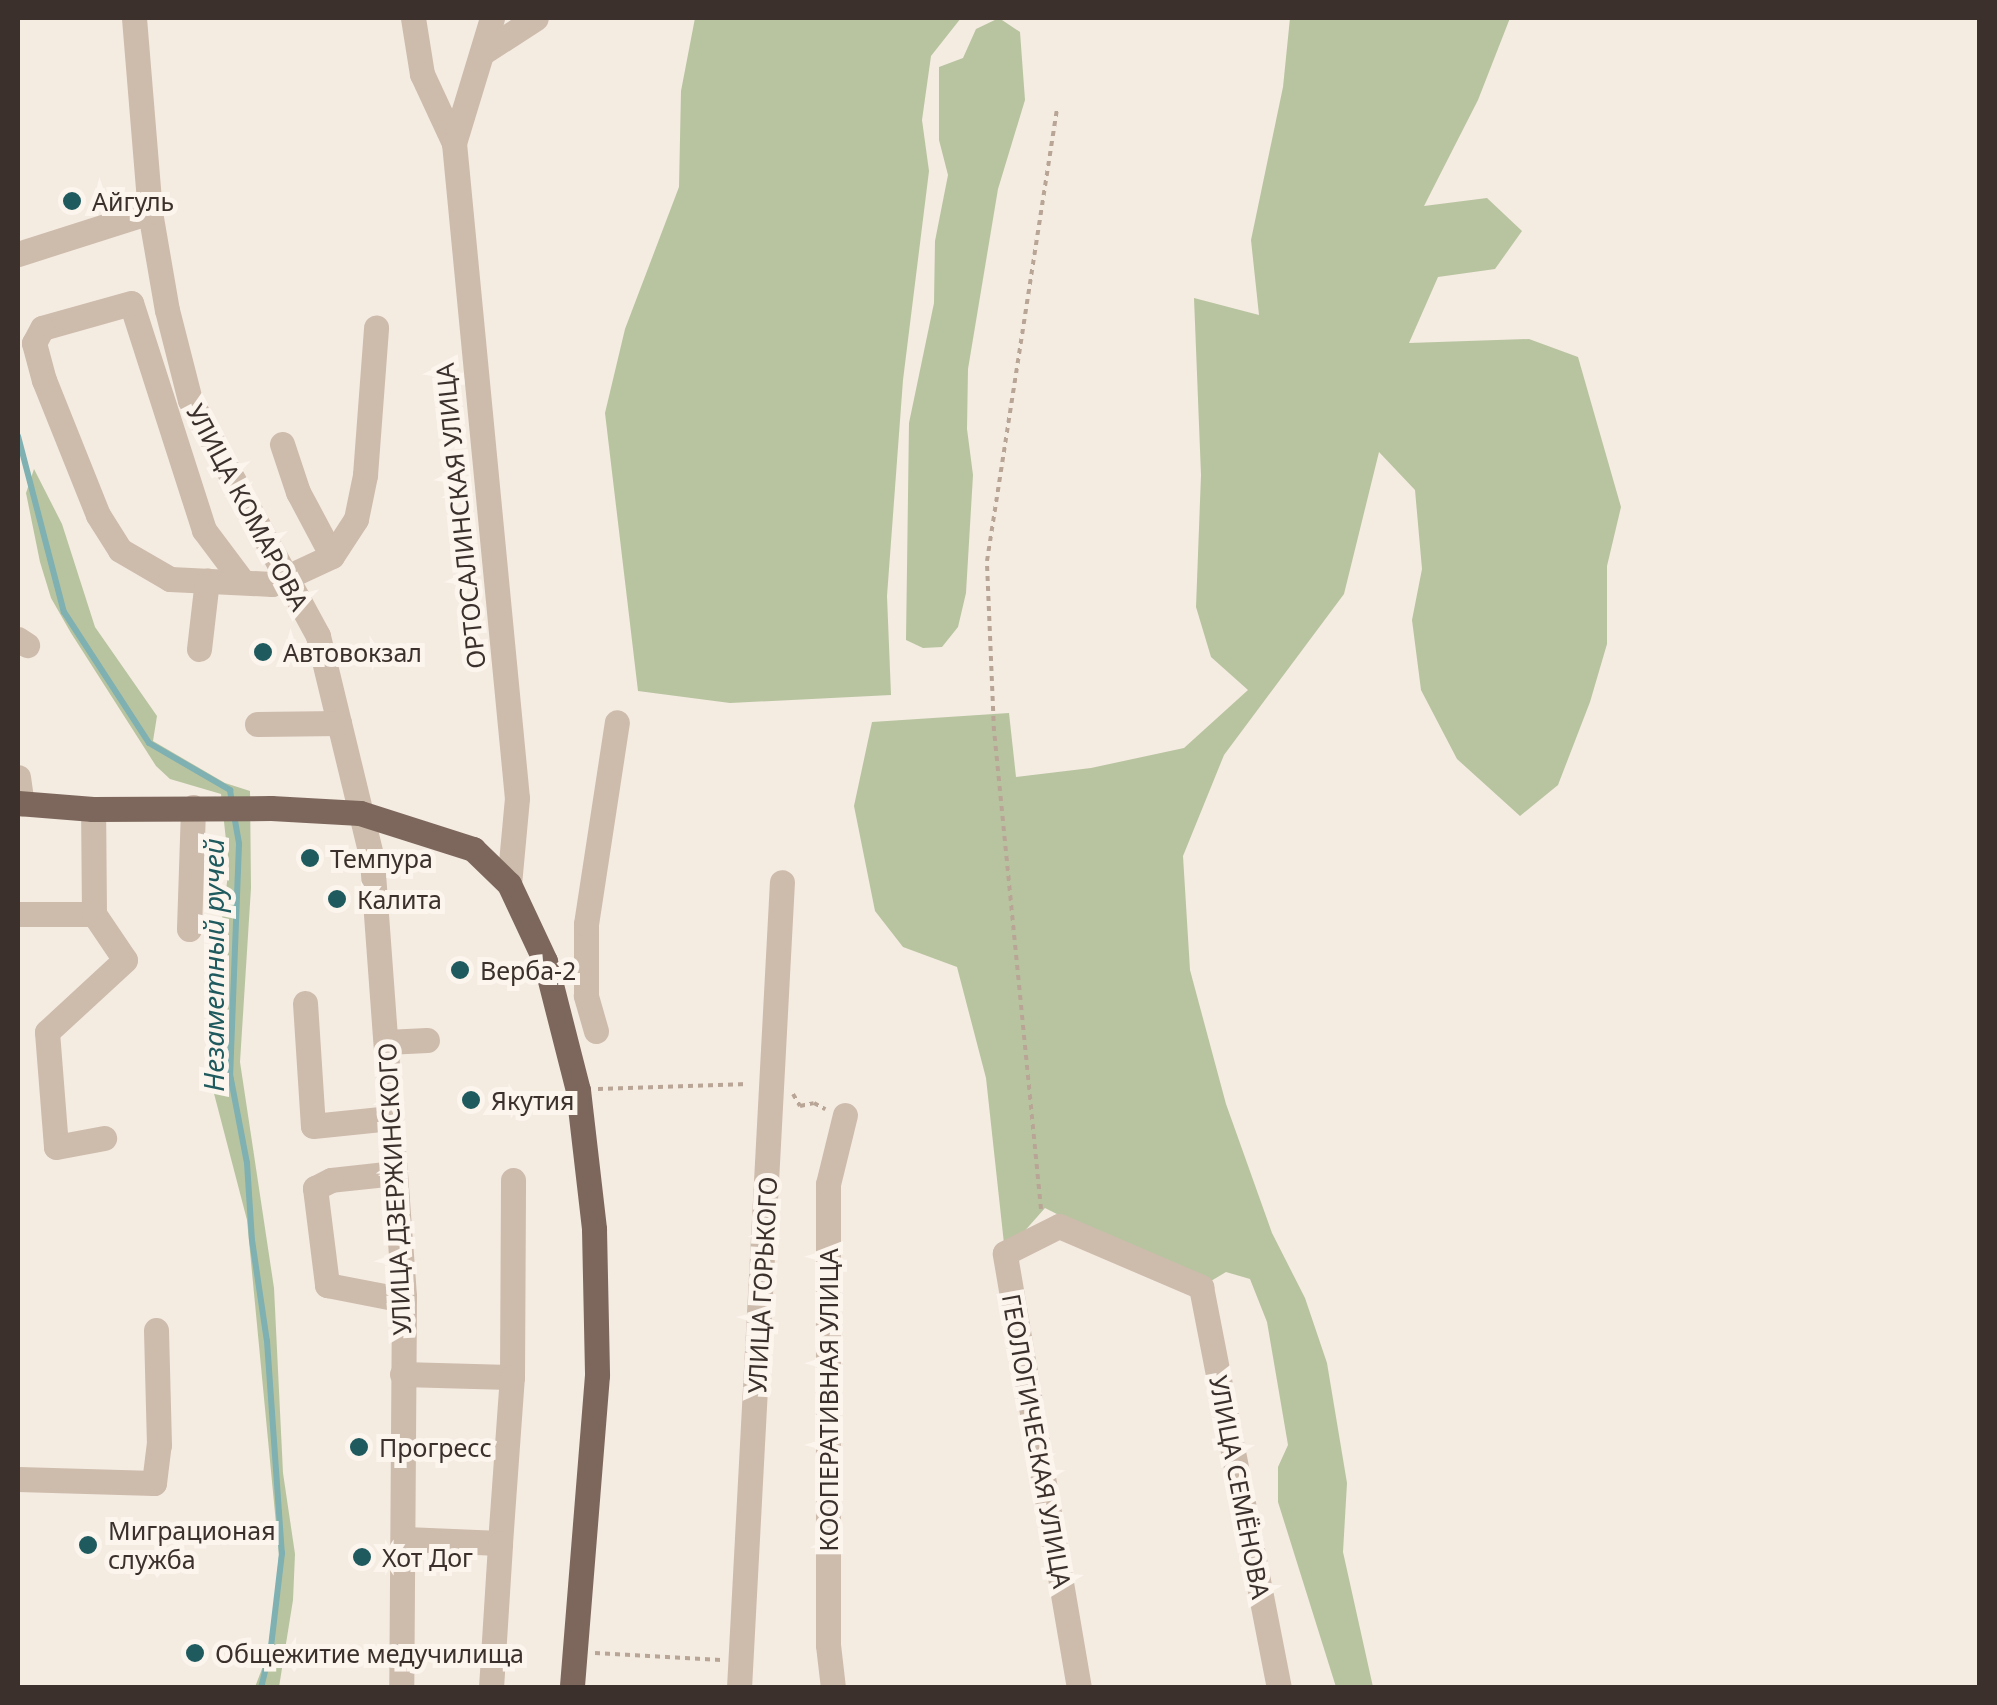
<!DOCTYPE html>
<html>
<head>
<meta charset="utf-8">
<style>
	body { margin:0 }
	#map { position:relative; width:1997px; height:1705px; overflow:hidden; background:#f4ebe1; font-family:"Noto Sans",sans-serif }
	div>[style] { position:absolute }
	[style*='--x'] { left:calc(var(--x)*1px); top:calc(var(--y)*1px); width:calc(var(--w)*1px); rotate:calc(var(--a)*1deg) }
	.green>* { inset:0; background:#b8c4a0 }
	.stream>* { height:6px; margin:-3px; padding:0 3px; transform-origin:3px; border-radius:3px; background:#7fb0b2 }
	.path>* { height:4px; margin-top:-2px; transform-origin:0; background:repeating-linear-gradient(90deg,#b9a596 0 5px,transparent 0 10px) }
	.minor>* { height:25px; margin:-12.5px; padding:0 12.5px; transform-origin:12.5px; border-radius:12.5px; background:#cdbbac }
	.major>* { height:25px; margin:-12.5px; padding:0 12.5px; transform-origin:12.5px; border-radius:12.5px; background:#7d675c }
	.dots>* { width:28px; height:28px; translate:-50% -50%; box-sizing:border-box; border:5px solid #fbf5ee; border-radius:50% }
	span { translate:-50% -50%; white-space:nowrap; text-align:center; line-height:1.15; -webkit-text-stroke:10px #fbf5ee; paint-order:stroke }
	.poi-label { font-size:25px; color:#3b302b }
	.left { translate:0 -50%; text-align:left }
	.street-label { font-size:25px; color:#3b302b }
	.water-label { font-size:28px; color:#1f5a5e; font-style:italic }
	.frame { position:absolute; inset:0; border:20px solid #3b302b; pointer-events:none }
</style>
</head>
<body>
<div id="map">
	<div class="green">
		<div style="clip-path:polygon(695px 18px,961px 18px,931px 56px,922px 120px,929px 171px,903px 380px,887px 596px,891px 695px,730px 703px,638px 691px,605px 413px,625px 329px,679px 187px,681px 91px)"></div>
		<div style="clip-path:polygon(999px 18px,1020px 32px,1025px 100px,998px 189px,968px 369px,967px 429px,973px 475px,966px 593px,958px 627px,942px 647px,923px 648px,906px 640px,909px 423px,934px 303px,935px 241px,948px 175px,939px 140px,939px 67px,963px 58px,976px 29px)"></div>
		<div style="clip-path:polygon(1290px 18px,1510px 18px,1478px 100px,1424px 206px,1487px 198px,1522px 231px,1495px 269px,1438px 277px,1409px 343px,1529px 339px,1578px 357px,1621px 507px,1607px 566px,1607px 644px,1590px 702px,1558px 785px,1520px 816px,1457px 759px,1421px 690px,1412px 620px,1422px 569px,1415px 490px,1379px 452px,1344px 594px,1224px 755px,1183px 856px,1190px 970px,1226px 1104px,1272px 1233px,1305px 1298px,1327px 1363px,1347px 1483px,1343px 1552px,1373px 1687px,1336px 1687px,1278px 1502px,1278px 1467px,1288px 1445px,1267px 1322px,1250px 1279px,1226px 1272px,1201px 1287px,1045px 1208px,1005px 1253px,986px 1078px,957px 967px,903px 947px,875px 911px,854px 806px,872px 722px,1009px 713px,1016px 777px,1091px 768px,1184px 748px,1248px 690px,1211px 657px,1196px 607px,1201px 475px,1194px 298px,1259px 315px,1251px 240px,1283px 87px)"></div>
		<div style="clip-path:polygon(34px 469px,62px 524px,95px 627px,157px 716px,153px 741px,225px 783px,250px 791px,251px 888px,240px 1062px,274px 1288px,283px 1473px,295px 1554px,293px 1600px,279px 1687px,255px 1687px,270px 1648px,279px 1555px,247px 1220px,211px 1082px,207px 1028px,229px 868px,221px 794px,170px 779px,156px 766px,71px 633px,51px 598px,40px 562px,26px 493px)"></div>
	</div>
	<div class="stream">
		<div style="--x:18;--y:436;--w:182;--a:75.4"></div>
		<div style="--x:64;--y:612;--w:156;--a:57"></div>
		<div style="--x:149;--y:743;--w:94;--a:30.1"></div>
		<div style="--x:230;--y:790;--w:13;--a:81"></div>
		<div style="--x:234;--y:815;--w:29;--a:80"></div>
		<div style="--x:239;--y:844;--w:230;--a:92.2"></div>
		<div style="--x:230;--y:1074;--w:91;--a:79.2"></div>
		<div style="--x:247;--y:1163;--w:77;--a:86.3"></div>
		<div style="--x:252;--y:1240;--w:102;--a:81.6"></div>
		<div style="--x:267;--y:1341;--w:213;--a:86"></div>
		<div style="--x:282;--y:1553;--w:95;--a:96.7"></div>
		<div style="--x:271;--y:1647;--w:42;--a:103.7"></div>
	</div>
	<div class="path">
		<div style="--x:598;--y:1089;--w:150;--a:-1.9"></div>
		<div style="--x:793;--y:1094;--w:14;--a:60"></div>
		<div style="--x:800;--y:1106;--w:14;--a:-12"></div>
		<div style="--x:814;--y:1103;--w:13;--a:29"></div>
		<div style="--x:1041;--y:1209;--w:480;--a:-95.6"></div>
		<div style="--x:994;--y:731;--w:170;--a:-92.4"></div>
		<div style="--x:987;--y:561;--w:457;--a:-81.2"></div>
		<div style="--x:595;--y:1653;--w:126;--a:3.2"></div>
	</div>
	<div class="minor">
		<div style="--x:134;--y:18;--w:195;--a:85.3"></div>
		<div style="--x:150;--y:212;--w:99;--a:80.2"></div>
		<div style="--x:167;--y:310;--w:93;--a:75.7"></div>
		<div style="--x:190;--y:400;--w:268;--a:61.5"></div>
		<div style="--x:318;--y:636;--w:230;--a:76.4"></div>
		<div style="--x:372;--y:860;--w:438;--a:85.8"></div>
		<div style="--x:404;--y:1297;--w:391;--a:90.4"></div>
		<div style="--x:413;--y:18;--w:57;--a:80.9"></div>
		<div style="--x:422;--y:74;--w:76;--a:65.1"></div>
		<div style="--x:492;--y:18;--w:131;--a:106.9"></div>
		<div style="--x:454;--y:143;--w:658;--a:84.51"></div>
		<div style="--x:517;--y:798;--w:86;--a:95.3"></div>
		<div style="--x:482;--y:53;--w:64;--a:-32.9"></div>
		<div style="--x:18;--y:254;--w:139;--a:-17.7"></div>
		<div style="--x:282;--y:444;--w:51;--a:71.6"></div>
		<div style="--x:298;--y:492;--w:72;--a:62"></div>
		<div style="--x:243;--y:582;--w:65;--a:-126.9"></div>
		<div style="--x:204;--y:530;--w:238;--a:-107.8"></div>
		<div style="--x:131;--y:303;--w:92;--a:164.3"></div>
		<div style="--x:42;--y:328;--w:17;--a:118"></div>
		<div style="--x:34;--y:343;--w:38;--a:75"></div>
		<div style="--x:44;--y:380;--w:145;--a:68.2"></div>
		<div style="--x:98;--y:515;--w:41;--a:57.8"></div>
		<div style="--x:120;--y:550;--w:58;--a:30.1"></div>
		<div style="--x:170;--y:579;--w:102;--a:2.8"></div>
		<div style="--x:272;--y:584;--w:66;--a:-25"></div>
		<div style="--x:332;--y:556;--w:44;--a:-57"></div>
		<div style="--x:356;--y:519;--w:45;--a:-78.4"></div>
		<div style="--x:365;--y:475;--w:148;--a:-85.7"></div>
		<div style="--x:18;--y:639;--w:11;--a:34"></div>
		<div style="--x:199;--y:649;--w:69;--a:-83.4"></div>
		<div style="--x:257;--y:724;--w:82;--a:-0.7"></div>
		<div style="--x:18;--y:777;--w:27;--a:82"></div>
		<div style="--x:18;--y:914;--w:76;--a:0"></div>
		<div style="--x:94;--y:914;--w:105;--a:-90.5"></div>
		<div style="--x:94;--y:914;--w:55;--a:56"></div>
		<div style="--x:125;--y:960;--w:106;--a:137.3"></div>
		<div style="--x:47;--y:1032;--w:115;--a:85.5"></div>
		<div style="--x:56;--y:1147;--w:49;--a:-10.6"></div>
		<div style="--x:189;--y:929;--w:122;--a:-88.1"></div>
		<div style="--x:305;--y:1003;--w:123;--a:86.3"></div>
		<div style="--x:313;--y:1126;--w:78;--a:-5.9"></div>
		<div style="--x:596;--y:1031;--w:37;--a:-106"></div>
		<div style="--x:586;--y:995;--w:71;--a:-90"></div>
		<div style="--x:586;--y:924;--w:204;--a:-81.3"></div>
		<div style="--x:386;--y:1042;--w:41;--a:-2.8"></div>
		<div style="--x:395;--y:1173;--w:64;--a:173.8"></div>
		<div style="--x:331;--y:1180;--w:18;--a:153"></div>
		<div style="--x:315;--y:1188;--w:98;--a:82.9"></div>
		<div style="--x:327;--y:1285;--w:78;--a:11"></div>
		<div style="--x:402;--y:1374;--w:110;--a:1.6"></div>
		<div style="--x:512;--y:1377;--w:197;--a:-89.7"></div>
		<div style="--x:18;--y:1479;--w:136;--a:1.7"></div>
		<div style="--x:154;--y:1483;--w:38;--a:-83"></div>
		<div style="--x:159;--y:1445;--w:115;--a:-91.5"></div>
		<div style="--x:405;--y:1539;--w:95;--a:2.4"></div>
		<div style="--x:500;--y:1543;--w:166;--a:-85.9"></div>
		<div style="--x:491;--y:1688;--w:145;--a:-86.4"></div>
		<div style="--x:739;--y:1688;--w:807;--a:-86.95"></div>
		<div style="--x:833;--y:1688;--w:43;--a:-96.6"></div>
		<div style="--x:828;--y:1645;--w:461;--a:-90"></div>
		<div style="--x:828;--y:1184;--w:71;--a:-76.2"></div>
		<div style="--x:1079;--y:1688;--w:441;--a:-99.7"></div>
		<div style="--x:1005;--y:1253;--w:60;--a:-26.6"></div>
		<div style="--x:1059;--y:1226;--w:155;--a:23.2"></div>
		<div style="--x:1201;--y:1287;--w:409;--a:79"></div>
	</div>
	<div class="major">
		<div style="--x:18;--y:803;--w:75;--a:4.6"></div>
		<div style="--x:93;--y:809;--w:178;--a:-0.3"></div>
		<div style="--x:271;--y:808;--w:89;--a:3.2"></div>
		<div style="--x:360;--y:813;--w:119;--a:17.7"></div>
		<div style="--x:473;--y:849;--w:50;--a:44.2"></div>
		<div style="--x:509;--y:884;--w:85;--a:64.9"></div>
		<div style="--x:545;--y:961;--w:133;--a:75.7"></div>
		<div style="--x:578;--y:1090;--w:140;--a:83.4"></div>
		<div style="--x:594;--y:1229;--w:146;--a:88.8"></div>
		<div style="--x:597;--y:1375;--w:314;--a:94.6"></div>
	</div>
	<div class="dots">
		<div style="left:72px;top:201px;background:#1f5a5e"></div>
		<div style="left:263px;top:652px;background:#1f5a5e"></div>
		<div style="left:310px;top:858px;background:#1f5a5e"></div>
		<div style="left:337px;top:899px;background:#1f5a5e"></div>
		<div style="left:460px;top:970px;background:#1f5a5e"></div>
		<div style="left:471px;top:1100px;background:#1f5a5e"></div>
		<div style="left:359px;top:1447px;background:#1f5a5e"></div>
		<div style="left:88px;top:1545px;background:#1f5a5e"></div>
		<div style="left:362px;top:1557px;background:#1f5a5e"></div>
		<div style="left:195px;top:1653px;background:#1f5a5e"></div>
	</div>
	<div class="poi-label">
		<span class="left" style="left:92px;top:201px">Айгуль</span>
		<span class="left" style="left:283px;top:652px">Автовокзал</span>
		<span class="left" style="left:330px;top:858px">Темпура</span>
		<span class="left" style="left:357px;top:899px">Калита</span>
		<span class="left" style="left:480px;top:970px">Верба-2</span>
		<span class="left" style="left:491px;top:1100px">Якутия</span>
		<span class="left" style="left:379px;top:1447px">Прогресс</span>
		<span class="left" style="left:108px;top:1545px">Миграционая<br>служба</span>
		<span class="left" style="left:382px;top:1557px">Хот Дог</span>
		<span class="left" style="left:215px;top:1653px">Общежитие медучилища</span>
	</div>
	<div class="street-label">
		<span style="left:248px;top:507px;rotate:62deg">УЛИЦА КОМАРОВА</span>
		<span style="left:460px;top:516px;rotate:-96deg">ОРТОСАЛИНСКАЯ УЛИЦА</span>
		<span style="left:394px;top:1189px;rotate:-93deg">УЛИЦА ДЗЕРЖИНСКОГО</span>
		<span style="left:762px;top:1285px;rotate:-87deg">УЛИЦА ГОРЬКОГО</span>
		<span style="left:828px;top:1400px;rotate:-90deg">КООПЕРАТИВНАЯ УЛИЦА</span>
		<span style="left:1037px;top:1441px;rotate:80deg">ГЕОЛОГИЧЕСКАЯ УЛИЦА</span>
		<span style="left:1240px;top:1487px;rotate:79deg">УЛИЦА СЕМЁНОВА</span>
	</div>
	<div class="water-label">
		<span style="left:213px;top:965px;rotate:-90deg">Незаметный ручей</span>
	</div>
	<div class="frame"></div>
</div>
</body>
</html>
